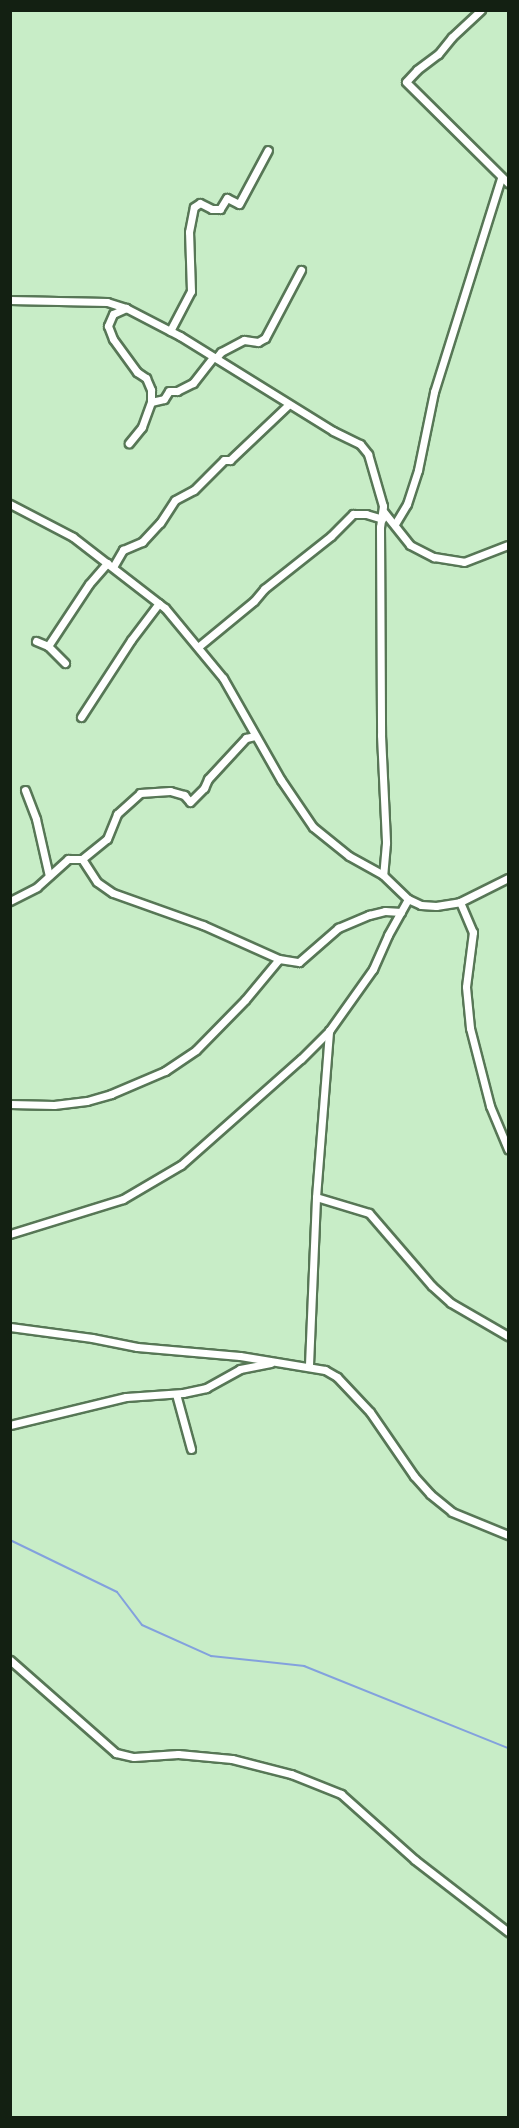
<!DOCTYPE html>
<html>
<head>
<meta charset="utf-8">
<style>
	body { margin:0 }
	#map { position:relative; width:519px; height:2128px; overflow:hidden; background:#c8edc7; font-family:Overpass,sans-serif }
	div>[style] { position:absolute }
	[style*='--x'] { left:calc(var(--x)*1px); top:calc(var(--y)*1px); width:calc(var(--w)*1px); rotate:calc(var(--a)*1deg) }
	.stream>* { height:2px; margin:-1px; padding:0 1px; transform-origin:1px; border-radius:1px; background:#83a1dd }
	.roads { filter:drop-shadow(2px 0 #577756) drop-shadow(-2px 0 #577756) drop-shadow(0 2px #577756) drop-shadow(0 -2px #577756) }
	.street>* { height:7px; margin:-3.5px; padding:0 3.5px; transform-origin:3.5px; border-radius:3.5px; background:#fff }
	span { translate:-50% -50%; white-space:nowrap; text-align:center; line-height:1.15; -webkit-text-stroke:5px #d5fad4; paint-order:stroke }
	.frame { position:absolute; inset:0; border:12px solid #132012; pointer-events:none }
</style>
</head>
<body>
<div id="map">
	<div class="stream">
		<div style="--x:10;--y:1540;--w:119;--a:25.9"></div>
		<div style="--x:117;--y:1592;--w:41;--a:52.9"></div>
		<div style="--x:142;--y:1625;--w:76;--a:24.2"></div>
		<div style="--x:211;--y:1656;--w:94;--a:6.1"></div>
		<div style="--x:304;--y:1666;--w:220;--a:21.9"></div>
	</div>
	<div class="roads">
		<div class="street">
			<div style="--x:481;--y:10;--w:40;--a:137"></div>
			<div style="--x:452;--y:37;--w:22;--a:129"></div>
			<div style="--x:438;--y:54;--w:26;--a:143"></div>
			<div style="--x:417;--y:70;--w:16;--a:133"></div>
			<div style="--x:406;--y:82;--w:144;--a:44.7"></div>
			<div style="--x:10;--y:300;--w:97;--a:1.2"></div>
			<div style="--x:107;--y:302;--w:20;--a:18"></div>
			<div style="--x:126;--y:308;--w:61;--a:27.4"></div>
			<div style="--x:180;--y:336;--w:180;--a:31.8"></div>
			<div style="--x:333;--y:431;--w:30;--a:26"></div>
			<div style="--x:360;--y:444;--w:13;--a:51"></div>
			<div style="--x:368;--y:454;--w:54;--a:73.9"></div>
			<div style="--x:383;--y:506;--w:21;--a:98"></div>
			<div style="--x:380;--y:527;--w:208;--a:89.7"></div>
			<div style="--x:381;--y:735;--w:108;--a:87.3"></div>
			<div style="--x:386;--y:843;--w:32;--a:95"></div>
			<div style="--x:383;--y:875;--w:35;--a:44"></div>
			<div style="--x:408;--y:899;--w:14;--a:25"></div>
			<div style="--x:421;--y:905;--w:15;--a:4"></div>
			<div style="--x:436;--y:906;--w:24;--a:-9"></div>
			<div style="--x:460;--y:902;--w:54;--a:-26.6"></div>
			<div style="--x:126;--y:308;--w:14;--a:155"></div>
			<div style="--x:113;--y:314;--w:13;--a:113"></div>
			<div style="--x:108;--y:326;--w:14;--a:69"></div>
			<div style="--x:113;--y:339;--w:41;--a:54"></div>
			<div style="--x:137;--y:372;--w:11;--a:34"></div>
			<div style="--x:146;--y:378;--w:13;--a:67"></div>
			<div style="--x:151;--y:390;--w:12;--a:90"></div>
			<div style="--x:151;--y:402;--w:27;--a:110"></div>
			<div style="--x:142;--y:427;--w:21;--a:129"></div>
			<div style="--x:170;--y:331;--w:45;--a:-62.3"></div>
			<div style="--x:191;--y:291;--w:59;--a:-91.9"></div>
			<div style="--x:189;--y:232;--w:25;--a:-79"></div>
			<div style="--x:194;--y:207;--w:7;--a:-34"></div>
			<div style="--x:200;--y:203;--w:13;--a:27"></div>
			<div style="--x:212;--y:209;--w:8;--a:0"></div>
			<div style="--x:220;--y:209;--w:13;--a:-58"></div>
			<div style="--x:227;--y:198;--w:13;--a:27"></div>
			<div style="--x:239;--y:204;--w:61;--a:-61.8"></div>
			<div style="--x:216;--y:358;--w:8;--a:-50"></div>
			<div style="--x:221;--y:352;--w:26;--a:-28"></div>
			<div style="--x:244;--y:340;--w:14;--a:8"></div>
			<div style="--x:258;--y:342;--w:8;--a:-30"></div>
			<div style="--x:265;--y:338;--w:77;--a:-62.1"></div>
			<div style="--x:151;--y:402;--w:13;--a:-13"></div>
			<div style="--x:164;--y:399;--w:9;--a:-58"></div>
			<div style="--x:169;--y:391;--w:8;--a:0"></div>
			<div style="--x:177;--y:391;--w:18;--a:-27"></div>
			<div style="--x:193;--y:383;--w:33;--a:-52"></div>
			<div style="--x:10;--y:504;--w:71;--a:27.6"></div>
			<div style="--x:73;--y:537;--w:116;--a:37.7"></div>
			<div style="--x:165;--y:608;--w:91;--a:50.4"></div>
			<div style="--x:223;--y:678;--w:117;--a:60.4"></div>
			<div style="--x:281;--y:780;--w:57;--a:55.8"></div>
			<div style="--x:313;--y:827;--w:46;--a:38.9"></div>
			<div style="--x:349;--y:856;--w:39;--a:29"></div>
			<div style="--x:383;--y:511;--w:43;--a:51.5"></div>
			<div style="--x:410;--y:545;--w:27;--a:27"></div>
			<div style="--x:434;--y:557;--w:30;--a:9"></div>
			<div style="--x:464;--y:562;--w:47;--a:-21.1"></div>
			<div style="--x:395;--y:524;--w:23;--a:-59"></div>
			<div style="--x:407;--y:504;--w:36;--a:-72"></div>
			<div style="--x:418;--y:470;--w:80;--a:-78.4"></div>
			<div style="--x:434;--y:392;--w:224;--a:-72.6"></div>
			<div style="--x:113;--y:567;--w:20;--a:-60"></div>
			<div style="--x:123;--y:550;--w:21;--a:-23"></div>
			<div style="--x:142;--y:542;--w:26;--a:-47"></div>
			<div style="--x:160;--y:523;--w:27;--a:-57"></div>
			<div style="--x:175;--y:500;--w:21;--a:-28"></div>
			<div style="--x:194;--y:490;--w:42;--a:-45"></div>
			<div style="--x:224;--y:460;--w:6;--a:0"></div>
			<div style="--x:230;--y:460;--w:80;--a:-43.5"></div>
			<div style="--x:36;--y:641;--w:13;--a:23"></div>
			<div style="--x:48;--y:646;--w:24;--a:45"></div>
			<div style="--x:48;--y:646;--w:74;--a:-56.5"></div>
			<div style="--x:89;--y:584;--w:28;--a:-49"></div>
			<div style="--x:198;--y:647;--w:72;--a:-39.4"></div>
			<div style="--x:254;--y:601;--w:16;--a:-50"></div>
			<div style="--x:264;--y:589;--w:85;--a:-38.3"></div>
			<div style="--x:331;--y:536;--w:31;--a:-45"></div>
			<div style="--x:353;--y:514;--w:13;--a:0"></div>
			<div style="--x:366;--y:514;--w:17;--a:17"></div>
			<div style="--x:81;--y:717;--w:92;--a:-57"></div>
			<div style="--x:131;--y:640;--w:46;--a:-52.9"></div>
			<div style="--x:25;--y:790;--w:31;--a:69"></div>
			<div style="--x:36;--y:819;--w:58;--a:77.2"></div>
			<div style="--x:82;--y:859;--w:32;--a:-39"></div>
			<div style="--x:107;--y:839;--w:27;--a:-68"></div>
			<div style="--x:117;--y:814;--w:31;--a:-42"></div>
			<div style="--x:140;--y:793;--w:30;--a:-4"></div>
			<div style="--x:170;--y:791;--w:15;--a:16"></div>
			<div style="--x:184;--y:795;--w:9;--a:49"></div>
			<div style="--x:190;--y:802;--w:20;--a:-45"></div>
			<div style="--x:204;--y:788;--w:10;--a:-66"></div>
			<div style="--x:208;--y:779;--w:56;--a:-47.2"></div>
			<div style="--x:246;--y:738;--w:9;--a:-13"></div>
			<div style="--x:10;--y:901;--w:30;--a:-27"></div>
			<div style="--x:37;--y:887;--w:42;--a:-42.1"></div>
			<div style="--x:68;--y:859;--w:14;--a:0"></div>
			<div style="--x:82;--y:859;--w:27;--a:57"></div>
			<div style="--x:97;--y:882;--w:19;--a:35"></div>
			<div style="--x:113;--y:893;--w:96;--a:19.6"></div>
			<div style="--x:203;--y:925;--w:83;--a:24.1"></div>
			<div style="--x:460;--y:902;--w:33;--a:67"></div>
			<div style="--x:473;--y:932;--w:55;--a:97.3"></div>
			<div style="--x:466;--y:987;--w:41;--a:84.4"></div>
			<div style="--x:470;--y:1028;--w:81;--a:75.6"></div>
			<div style="--x:490;--y:1106;--w:47;--a:67.3"></div>
			<div style="--x:10;--y:1104;--w:44;--a:1.3"></div>
			<div style="--x:54;--y:1105;--w:33;--a:-7"></div>
			<div style="--x:87;--y:1101;--w:25;--a:-16"></div>
			<div style="--x:111;--y:1094;--w:59;--a:-23.1"></div>
			<div style="--x:165;--y:1071;--w:37;--a:-34"></div>
			<div style="--x:196;--y:1050;--w:70;--a:-45.6"></div>
			<div style="--x:245;--y:1000;--w:53;--a:-50.3"></div>
			<div style="--x:279;--y:959;--w:20;--a:9"></div>
			<div style="--x:299;--y:962;--w:52;--a:-41.1"></div>
			<div style="--x:338;--y:928;--w:34;--a:-23"></div>
			<div style="--x:369;--y:915;--w:16;--a:-14"></div>
			<div style="--x:385;--y:911;--w:16;--a:4"></div>
			<div style="--x:316;--y:1197;--w:55;--a:16.8"></div>
			<div style="--x:369;--y:1213;--w:96;--a:49.2"></div>
			<div style="--x:432;--y:1286;--w:25;--a:42"></div>
			<div style="--x:451;--y:1303;--w:66;--a:30.1"></div>
			<div style="--x:10;--y:1234;--w:118;--a:-17.2"></div>
			<div style="--x:123;--y:1199;--w:67;--a:-30.4"></div>
			<div style="--x:181;--y:1165;--w:160;--a:-41.5"></div>
			<div style="--x:301;--y:1059;--w:40;--a:-45"></div>
			<div style="--x:329;--y:1031;--w:76;--a:-54.6"></div>
			<div style="--x:373;--y:969;--w:37;--a:-66"></div>
			<div style="--x:388;--y:935;--w:41;--a:-60.9"></div>
			<div style="--x:10;--y:1327;--w:83;--a:7.6"></div>
			<div style="--x:92;--y:1338;--w:46;--a:11.3"></div>
			<div style="--x:137;--y:1347;--w:103;--a:5"></div>
			<div style="--x:240;--y:1356;--w:86;--a:9.4"></div>
			<div style="--x:325;--y:1370;--w:14;--a:30"></div>
			<div style="--x:337;--y:1377;--w:48;--a:46.7"></div>
			<div style="--x:370;--y:1412;--w:78;--a:55.5"></div>
			<div style="--x:414;--y:1476;--w:24;--a:48"></div>
			<div style="--x:430;--y:1494;--w:28;--a:39"></div>
			<div style="--x:452;--y:1512;--w:61;--a:22.3"></div>
			<div style="--x:309;--y:1365;--w:168;--a:-87.6"></div>
			<div style="--x:316;--y:1197;--w:167;--a:-85.5"></div>
			<div style="--x:176;--y:1394;--w:57;--a:74.7"></div>
			<div style="--x:10;--y:1425;--w:119;--a:-13.6"></div>
			<div style="--x:126;--y:1397;--w:57;--a:-4"></div>
			<div style="--x:183;--y:1393;--w:24;--a:-12"></div>
			<div style="--x:206;--y:1388;--w:39;--a:-29"></div>
			<div style="--x:240;--y:1369;--w:31;--a:-11"></div>
			<div style="--x:10;--y:1660;--w:141;--a:41.3"></div>
			<div style="--x:116;--y:1753;--w:18;--a:13"></div>
			<div style="--x:134;--y:1757;--w:44;--a:-3.9"></div>
			<div style="--x:178;--y:1754;--w:54;--a:5.3"></div>
			<div style="--x:232;--y:1759;--w:61;--a:14.3"></div>
			<div style="--x:291;--y:1774;--w:54;--a:21.8"></div>
			<div style="--x:341;--y:1794;--w:99;--a:41.7"></div>
			<div style="--x:415;--y:1860;--w:118;--a:37.7"></div>
		</div>
	</div>
	<div class="frame"></div>
</div>
</body>
</html>
